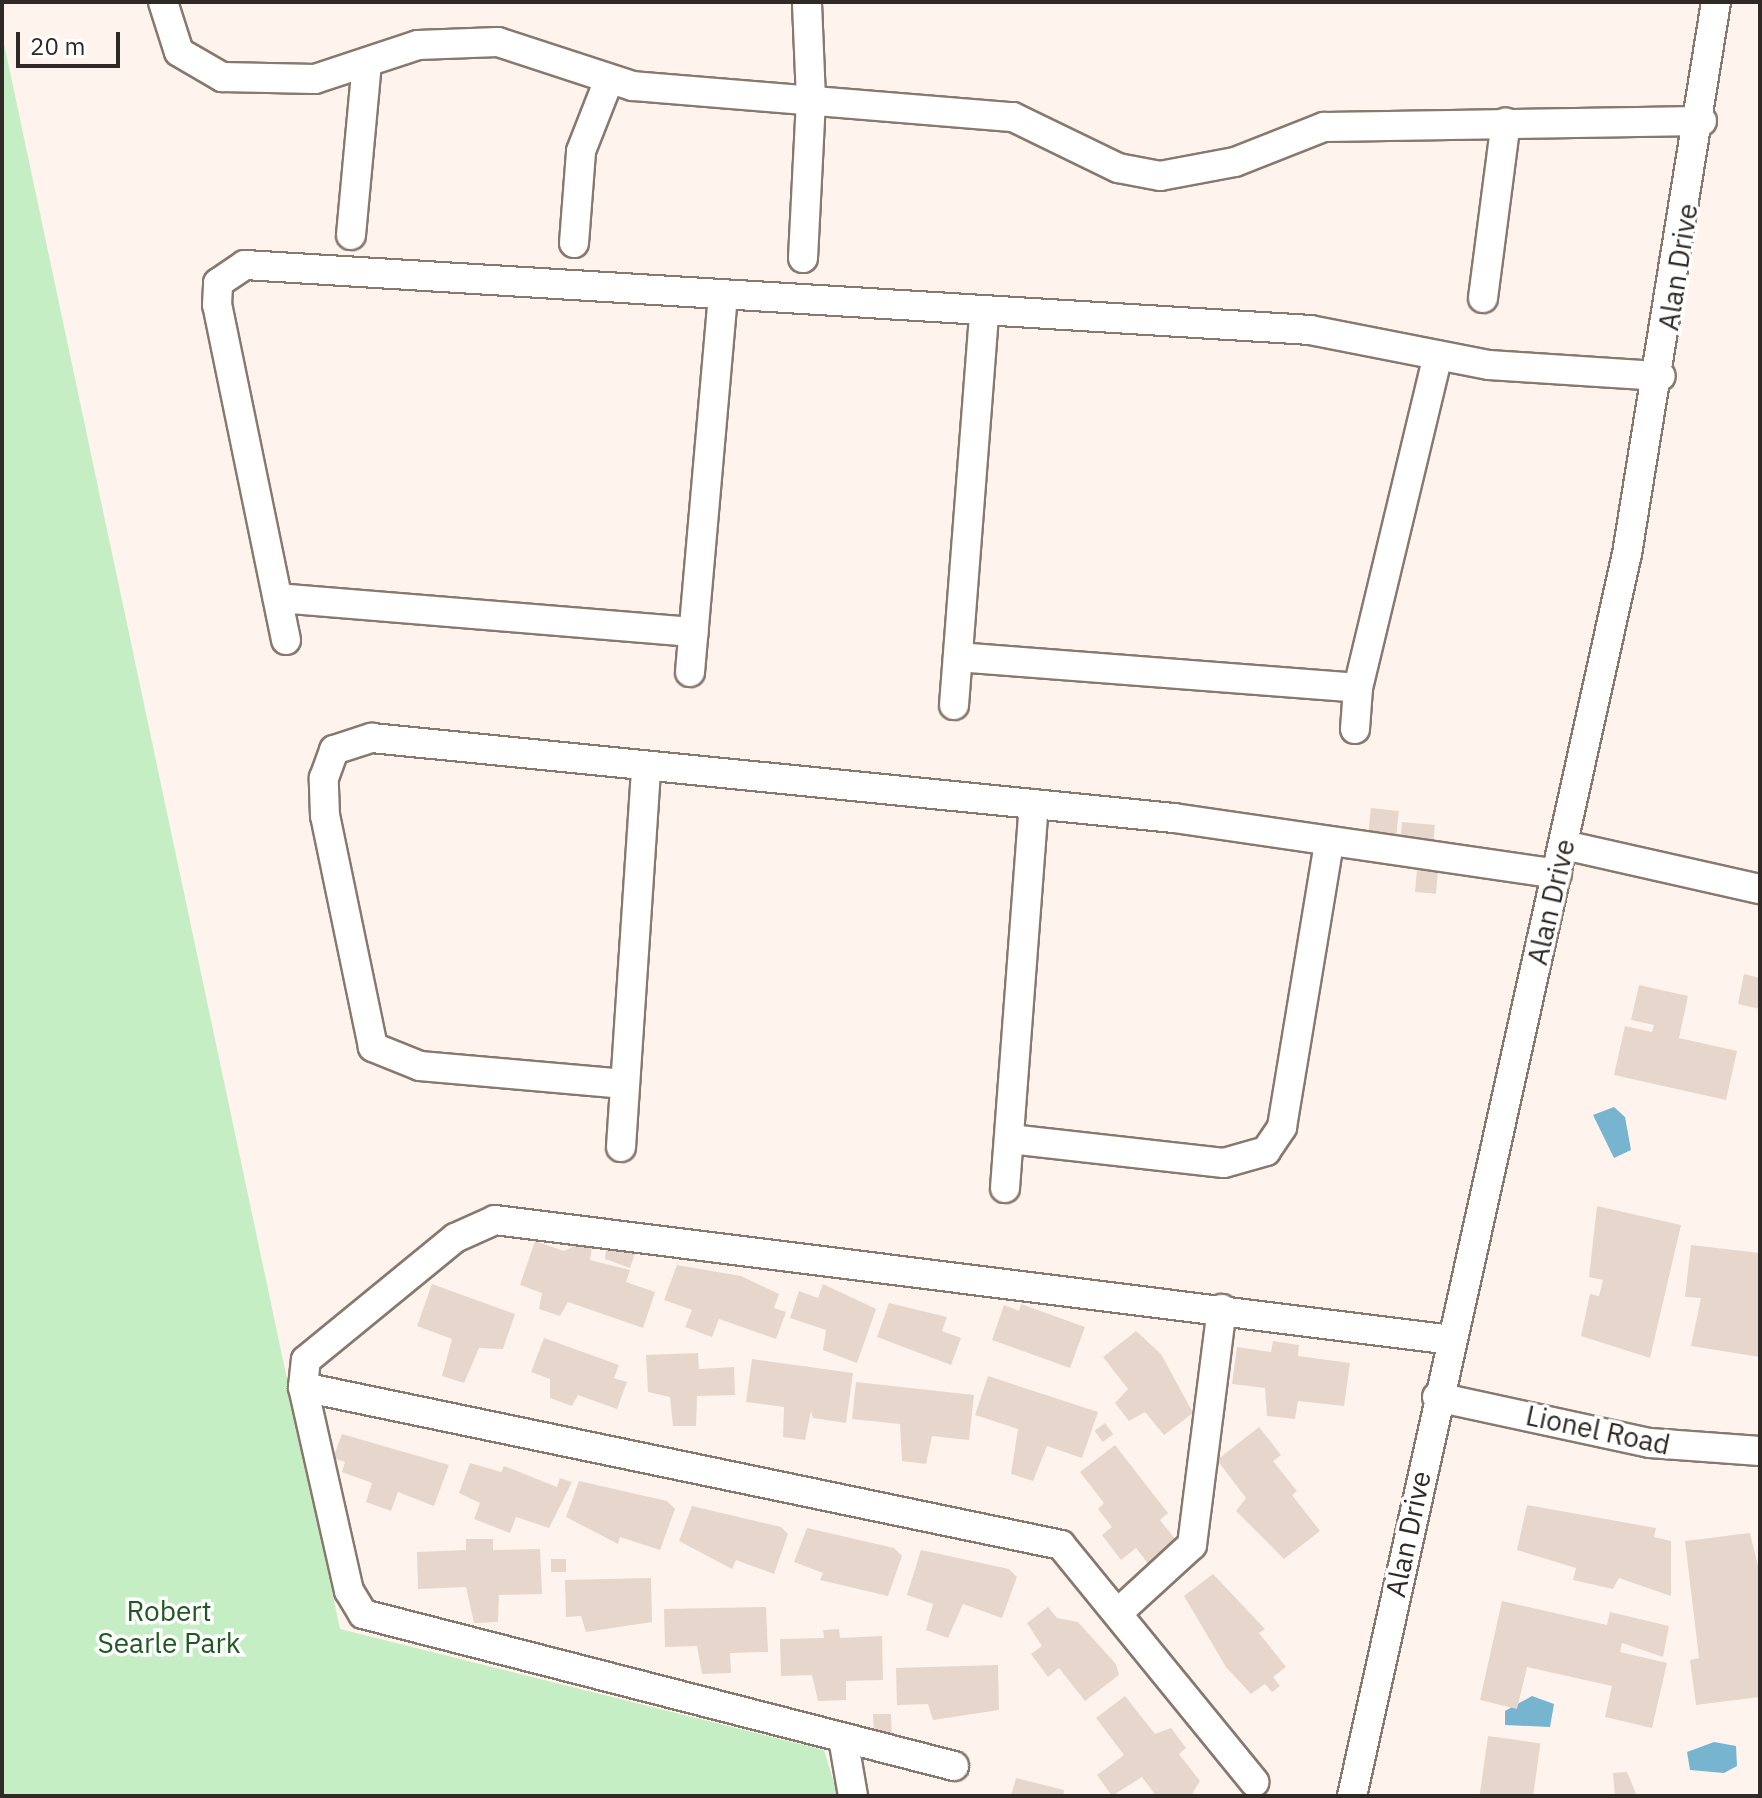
<!DOCTYPE html>
<html>
<head>
<meta charset="utf-8">
<style>
	body { margin:0 }
	#map { position:relative; width:1762px; height:1798px; overflow:hidden; background:#fef4ed; font-family:"IBM Plex Sans",sans-serif }
	div>[style] { position:absolute }
	[style*='--x'] { left:calc(var(--x)*1px); top:calc(var(--y)*1px); width:calc(var(--w)*1px); rotate:calc(var(--a)*1deg) }
	.green>* { inset:0; background:#c6eec5 }
	.water>* { inset:0; background:#77b4cf }
	.building>* { inset:0; background:#e7d6cb; transform-origin:0 0 }
	.roads { filter:drop-shadow(2px 0 #88796f) drop-shadow(-2px 0 #88796f) drop-shadow(0 2px #88796f) drop-shadow(0 -2px #88796f) }
	.street>* { height:28px; margin:-14px; padding:0 14px; transform-origin:14px; border-radius:14px; background:#fff }
	span { translate:-50% -50%; white-space:nowrap; text-align:center; line-height:1.15; -webkit-text-stroke:7px #fff; paint-order:stroke }
	.street-label { font-size:28px; color:#302a26 }
	.park-label { font-size:28px; color:#1f5822 }
	.frame { position:absolute; inset:0; border:4px solid #302a26; pointer-events:none }
	.scale { position:absolute; left:16px; top:32px; width:104px; height:36px; box-sizing:border-box; border:4px solid #302a26; border-top:0; padding-left:10px; font-size:24px; line-height:28px; white-space:nowrap; color:#302a26; -webkit-text-stroke:6px #fff; paint-order:stroke }
</style>
</head>
<body>
<div id="map">
	<div class="green">
		<div style="clip-path:polygon(2px 34px,340px 1629px,824px 1750px,838px 1796px,2px 1796px)"></div>
	</div>
	<div class="water">
		<div style="clip-path:polygon(1614px 1107px,1625px 1117px,1631px 1150px,1614px 1158px,1593px 1115px)"></div>
		<div style="clip-path:polygon(1532px 1696px,1554px 1704px,1550px 1727px,1505px 1725px,1505px 1711px)"></div>
		<div style="clip-path:polygon(1714px 1742px,1736px 1746px,1737px 1766px,1724px 1773px,1690px 1770px,1687px 1752px)"></div>
	</div>
	<div class="building">
		<div style="left:1371px;top:808px;width:28px;height:28px;rotate:6deg"></div>
		<div style="left:1402px;top:822px;width:33px;height:20px;rotate:5deg"></div>
		<div style="left:1417px;top:869px;width:21px;height:23px;rotate:5deg"></div>
		<div style="clip-path:polygon(1744px 974px,1760px 978px,1760px 1009px,1738px 1004px)"></div>
		<div style="clip-path:polygon(1639px 985px,1688px 996px,1679px 1038px,1737px 1051px,1726px 1100px,1614px 1075px,1625px 1026px,1652px 1032px,1654px 1025px,1631px 1020px)"></div>
		<div style="clip-path:polygon(1597px 1206px,1681px 1225px,1650px 1358px,1581px 1336px,1590px 1294px,1599px 1296px,1603px 1280px,1589px 1277px)"></div>
		<div style="clip-path:polygon(535px 1241px,564px 1251px,580px 1243px,592px 1247px,590px 1260px,630px 1270px,626px 1282px,655px 1292px,643px 1328px,568px 1302px,560px 1316px,539px 1309px,542px 1293px,520px 1285px)"></div>
		<div style="clip-path:polygon(607px 1241px,638px 1245px,630px 1268px,605px 1259px)"></div>
		<div style="clip-path:polygon(1691px 1245px,1760px 1253px,1760px 1357px,1691px 1346px,1701px 1298px,1685px 1297px)"></div>
		<div style="clip-path:polygon(677px 1265px,741px 1276px,779px 1294px,774px 1308px,786px 1312px,776px 1339px,719px 1319px,712px 1337px,685px 1327px,692px 1310px,664px 1300px)"></div>
		<div style="clip-path:polygon(432px 1284px,515px 1314px,503px 1349px,479px 1348px,464px 1383px,442px 1376px,452px 1339px,417px 1326px)"></div>
		<div style="clip-path:polygon(823px 1284px,876px 1309px,857px 1363px,823px 1350px,826px 1330px,790px 1318px,799px 1291px,818px 1298px)"></div>
		<div style="clip-path:polygon(889px 1303px,947px 1317px,942px 1331px,961px 1338px,951px 1365px,877px 1337px)"></div>
		<div style="clip-path:polygon(1021px 1304px,1085px 1327px,1070px 1368px,992px 1340px,1004px 1305px,1019px 1311px)"></div>
		<div style="clip-path:polygon(1136px 1331px,1161px 1354px,1193px 1413px,1164px 1435px,1145px 1412px,1129px 1421px,1115px 1403px,1128px 1389px,1103px 1357px)"></div>
		<div style="clip-path:polygon(544px 1338px,619px 1365px,614px 1378px,627px 1382px,617px 1409px,578px 1395px,572px 1406px,550px 1398px,550px 1379px,531px 1372px)"></div>
		<div style="clip-path:polygon(1273px 1341px,1299px 1345px,1298px 1356px,1350px 1363px,1344px 1406px,1298px 1401px,1295px 1419px,1267px 1416px,1265px 1388px,1232px 1384px,1237px 1347px,1271px 1352px)"></div>
		<div style="clip-path:polygon(698px 1353px,699px 1369px,734px 1367px,735px 1395px,697px 1396px,696px 1426px,673px 1426px,670px 1397px,648px 1392px,646px 1355px)"></div>
		<div style="clip-path:polygon(752px 1359px,853px 1373px,846px 1423px,813px 1418px,811px 1411px,805px 1440px,783px 1437px,784px 1407px,746px 1402px)"></div>
		<div style="clip-path:polygon(988px 1376px,1098px 1412px,1082px 1458px,1047px 1446px,1033px 1481px,1011px 1474px,1018px 1429px,975px 1415px)"></div>
		<div style="clip-path:polygon(856px 1382px,974px 1395px,969px 1440px,932px 1436px,926px 1464px,902px 1461px,900px 1424px,852px 1419px)"></div>
		<div style="left:1105px;top:1423px;width:14px;height:13px;rotate:54deg"></div>
		<div style="clip-path:polygon(1259px 1427px,1281px 1455px,1273px 1461px,1297px 1491px,1292px 1495px,1320px 1531px,1284px 1559px,1236px 1511px,1246px 1498px,1217px 1460px)"></div>
		<div style="clip-path:polygon(342px 1434px,449px 1465px,434px 1506px,398px 1492px,391px 1511px,366px 1502px,372px 1483px,342px 1472px,345px 1462px,333px 1458px)"></div>
		<div style="clip-path:polygon(1115px 1445px,1168px 1513px,1160px 1520px,1179px 1544px,1150px 1566px,1136px 1548px,1121px 1560px,1102px 1535px,1112px 1527px,1098px 1509px,1104px 1503px,1080px 1472px)"></div>
		<div style="clip-path:polygon(470px 1463px,501px 1472px,504px 1466px,557px 1487px,560px 1478px,572px 1482px,549px 1528px,516px 1517px,510px 1533px,474px 1519px,480px 1503px,459px 1493px)"></div>
		<div style="clip-path:polygon(579px 1481px,667px 1501px,675px 1509px,660px 1550px,620px 1537px,618px 1544px,566px 1517px)"></div>
		<div style="clip-path:polygon(1527px 1505px,1656px 1528px,1654px 1537px,1671px 1541px,1671px 1596px,1619px 1578px,1613px 1589px,1573px 1580px,1576px 1568px,1517px 1550px)"></div>
		<div style="clip-path:polygon(692px 1506px,781px 1527px,788px 1534px,774px 1574px,736px 1560px,732px 1569px,679px 1541px)"></div>
		<div style="clip-path:polygon(807px 1528px,894px 1548px,902px 1556px,888px 1596px,820px 1580px,823px 1573px,794px 1562px)"></div>
		<div style="clip-path:polygon(1750px 1533px,1760px 1574px,1760px 1697px,1696px 1705px,1690px 1660px,1699px 1658px,1685px 1541px)"></div>
		<div style="clip-path:polygon(466px 1539px,493px 1539px,493px 1550px,540px 1549px,542px 1594px,499px 1595px,498px 1622px,474px 1623px,466px 1587px,418px 1589px,417px 1552px,466px 1550px)"></div>
		<div style="clip-path:polygon(921px 1550px,1009px 1569px,1017px 1577px,1002px 1618px,963px 1604px,948px 1638px,926px 1630px,933px 1604px,907px 1595px)"></div>
		<div style="left:566px;top:1559px;width:13px;height:15px;rotate:90deg"></div>
		<div style="clip-path:polygon(1213px 1574px,1265px 1629px,1259px 1633px,1286px 1667px,1273px 1677px,1280px 1686px,1272px 1692px,1265px 1684px,1251px 1694px,1226px 1667px,1184px 1596px)"></div>
		<div style="clip-path:polygon(651px 1578px,652px 1622px,586px 1632px,581px 1616px,566px 1617px,565px 1580px)"></div>
		<div style="clip-path:polygon(1502px 1601px,1607px 1625px,1610px 1612px,1669px 1626px,1663px 1657px,1622px 1643px,1620px 1652px,1667px 1663px,1652px 1728px,1605px 1717px,1612px 1686px,1527px 1667px,1517px 1709px,1480px 1700px)"></div>
		<div style="clip-path:polygon(766px 1607px,768px 1652px,730px 1653px,731px 1673px,702px 1674px,697px 1646px,665px 1647px,664px 1609px)"></div>
		<div style="clip-path:polygon(1048px 1607px,1057px 1618px,1078px 1622px,1116px 1664px,1119px 1675px,1085px 1701px,1059px 1668px,1048px 1677px,1031px 1654px,1042px 1646px,1027px 1623px)"></div>
		<div style="clip-path:polygon(839px 1629px,840px 1638px,882px 1636px,883px 1680px,846px 1681px,846px 1700px,818px 1701px,812px 1675px,781px 1676px,780px 1639px,824px 1638px,823px 1630px)"></div>
		<div style="clip-path:polygon(998px 1665px,999px 1710px,933px 1720px,928px 1704px,897px 1705px,896px 1668px)"></div>
		<div style="clip-path:polygon(1125px 1696px,1155px 1734px,1171px 1728px,1186px 1748px,1179px 1754px,1200px 1781px,1191px 1796px,1156px 1796px,1142px 1777px,1112px 1796px,1097px 1775px,1124px 1755px,1096px 1718px)"></div>
		<div style="clip-path:polygon(873px 1714px,891px 1714px,892px 1741px,874px 1737px)"></div>
		<div style="left:1488px;top:1736px;width:53px;height:60px;rotate:8deg"></div>
		<div style="clip-path:polygon(1627px 1772px,1637px 1796px,1615px 1796px,1613px 1773px)"></div>
		<div style="clip-path:polygon(1016px 1778px,1064px 1790px,1063px 1796px,1011px 1796px)"></div>
	</div>
	<div class="roads">
		<div class="street">
			<div style="--x:163;--y:2;--w:52;--a:72.3"></div>
			<div style="--x:179;--y:52;--w:50;--a:30.2"></div>
			<div style="--x:222;--y:77;--w:93;--a:1.2"></div>
			<div style="--x:315;--y:79;--w:108;--a:-18.3"></div>
			<div style="--x:418;--y:45;--w:80;--a:-2.1"></div>
			<div style="--x:498;--y:42;--w:142;--a:18.1"></div>
			<div style="--x:633;--y:86;--w:381;--a:4.7"></div>
			<div style="--x:1013;--y:117;--w:117;--a:25.9"></div>
			<div style="--x:1118;--y:168;--w:43;--a:10.8"></div>
			<div style="--x:1160;--y:176;--w:76;--a:-10.6"></div>
			<div style="--x:1235;--y:162;--w:96;--a:-21.5"></div>
			<div style="--x:1324;--y:127;--w:378;--a:-0.9"></div>
			<div style="--x:351;--y:235;--w:173;--a:-84.7"></div>
			<div style="--x:574;--y:243;--w:92;--a:-85.6"></div>
			<div style="--x:581;--y:151;--w:74;--a:-68.6"></div>
			<div style="--x:803;--y:258;--w:159;--a:-87.1"></div>
			<div style="--x:811;--y:99;--w:97;--a:-92.4"></div>
			<div style="--x:1483;--y:298;--w:177;--a:-82.6"></div>
			<div style="--x:278;--y:598;--w:417;--a:4.7"></div>
			<div style="--x:286;--y:640;--w:342;--a:-101.6"></div>
			<div style="--x:217;--y:305;--w:22;--a:-87"></div>
			<div style="--x:218;--y:283;--w:32;--a:-34"></div>
			<div style="--x:245;--y:265;--w:1067;--a:3.49"></div>
			<div style="--x:1310;--y:330;--w:182;--a:11.1"></div>
			<div style="--x:1489;--y:365;--w:172;--a:3.7"></div>
			<div style="--x:958;--y:657;--w:401;--a:4.4"></div>
			<div style="--x:690;--y:672;--w:379;--a:-85"></div>
			<div style="--x:954;--y:705;--w:395;--a:-85.6"></div>
			<div style="--x:1355;--y:729;--w:41;--a:-85.8"></div>
			<div style="--x:1358;--y:688;--w:342;--a:-76.5"></div>
			<div style="--x:1564;--y:845;--w:201;--a:12.7"></div>
			<div style="--x:625;--y:1084;--w:206;--a:-175"></div>
			<div style="--x:420;--y:1066;--w:51;--a:-158"></div>
			<div style="--x:373;--y:1047;--w:236;--a:-101.7"></div>
			<div style="--x:325;--y:816;--w:38;--a:-92"></div>
			<div style="--x:324;--y:778;--w:30;--a:-70"></div>
			<div style="--x:334;--y:750;--w:40;--a:-18"></div>
			<div style="--x:372;--y:738;--w:806;--a:5.7"></div>
			<div style="--x:1174;--y:818;--w:387;--a:8.3"></div>
			<div style="--x:1010;--y:1139;--w:215;--a:6.4"></div>
			<div style="--x:1224;--y:1163;--w:44;--a:-15.9"></div>
			<div style="--x:1266;--y:1151;--w:29;--a:-56"></div>
			<div style="--x:1282;--y:1127;--w:287;--a:-80.6"></div>
			<div style="--x:621;--y:1147;--w:381;--a:-86.2"></div>
			<div style="--x:1005;--y:1188;--w:385;--a:-85.7"></div>
			<div style="--x:303;--y:1387;--w:774;--a:11.77"></div>
			<div style="--x:1061;--y:1545;--w:306;--a:50.8"></div>
			<div style="--x:1437;--y:1397;--w:218;--a:12.2"></div>
			<div style="--x:1650;--y:1443;--w:110;--a:4.2"></div>
			<div style="--x:1121;--y:1610;--w:96;--a:-42.5"></div>
			<div style="--x:1192;--y:1545;--w:238;--a:-82.8"></div>
			<div style="--x:843;--y:1738;--w:59;--a:80.2"></div>
			<div style="--x:954;--y:1766;--w:610;--a:-165.58"></div>
			<div style="--x:363;--y:1614;--w:27;--a:-121"></div>
			<div style="--x:349;--y:1591;--w:209;--a:-102.7"></div>
			<div style="--x:303;--y:1387;--w:27;--a:-84"></div>
			<div style="--x:306;--y:1360;--w:193;--a:-39.3"></div>
			<div style="--x:455;--y:1238;--w:44;--a:-24.2"></div>
			<div style="--x:495;--y:1220;--w:964;--a:7.15"></div>
			<div style="--x:1352;--y:1796;--w:1272;--a:-77.52"></div>
			<div style="--x:1627;--y:554;--w:559;--a:-80.84"></div>
		</div>
	</div>
	<div class="street-label">
		<span style="left:1678px;top:267px;rotate:-81deg">Alan Drive</span>
		<span style="left:1551px;top:902px;rotate:-77deg">Alan Drive</span>
		<span style="left:1598px;top:1430px;rotate:12deg">Lionel Road</span>
		<span style="left:1408px;top:1534px;rotate:-78deg">Alan Drive</span>
	</div>
	<div class="park-label">
		<span style="left:169px;top:1627px">Robert<br>Searle Park</span>
	</div>
	<div class="frame"></div>
	<div class="scale">20 m</div>
</div>
</body>
</html>
